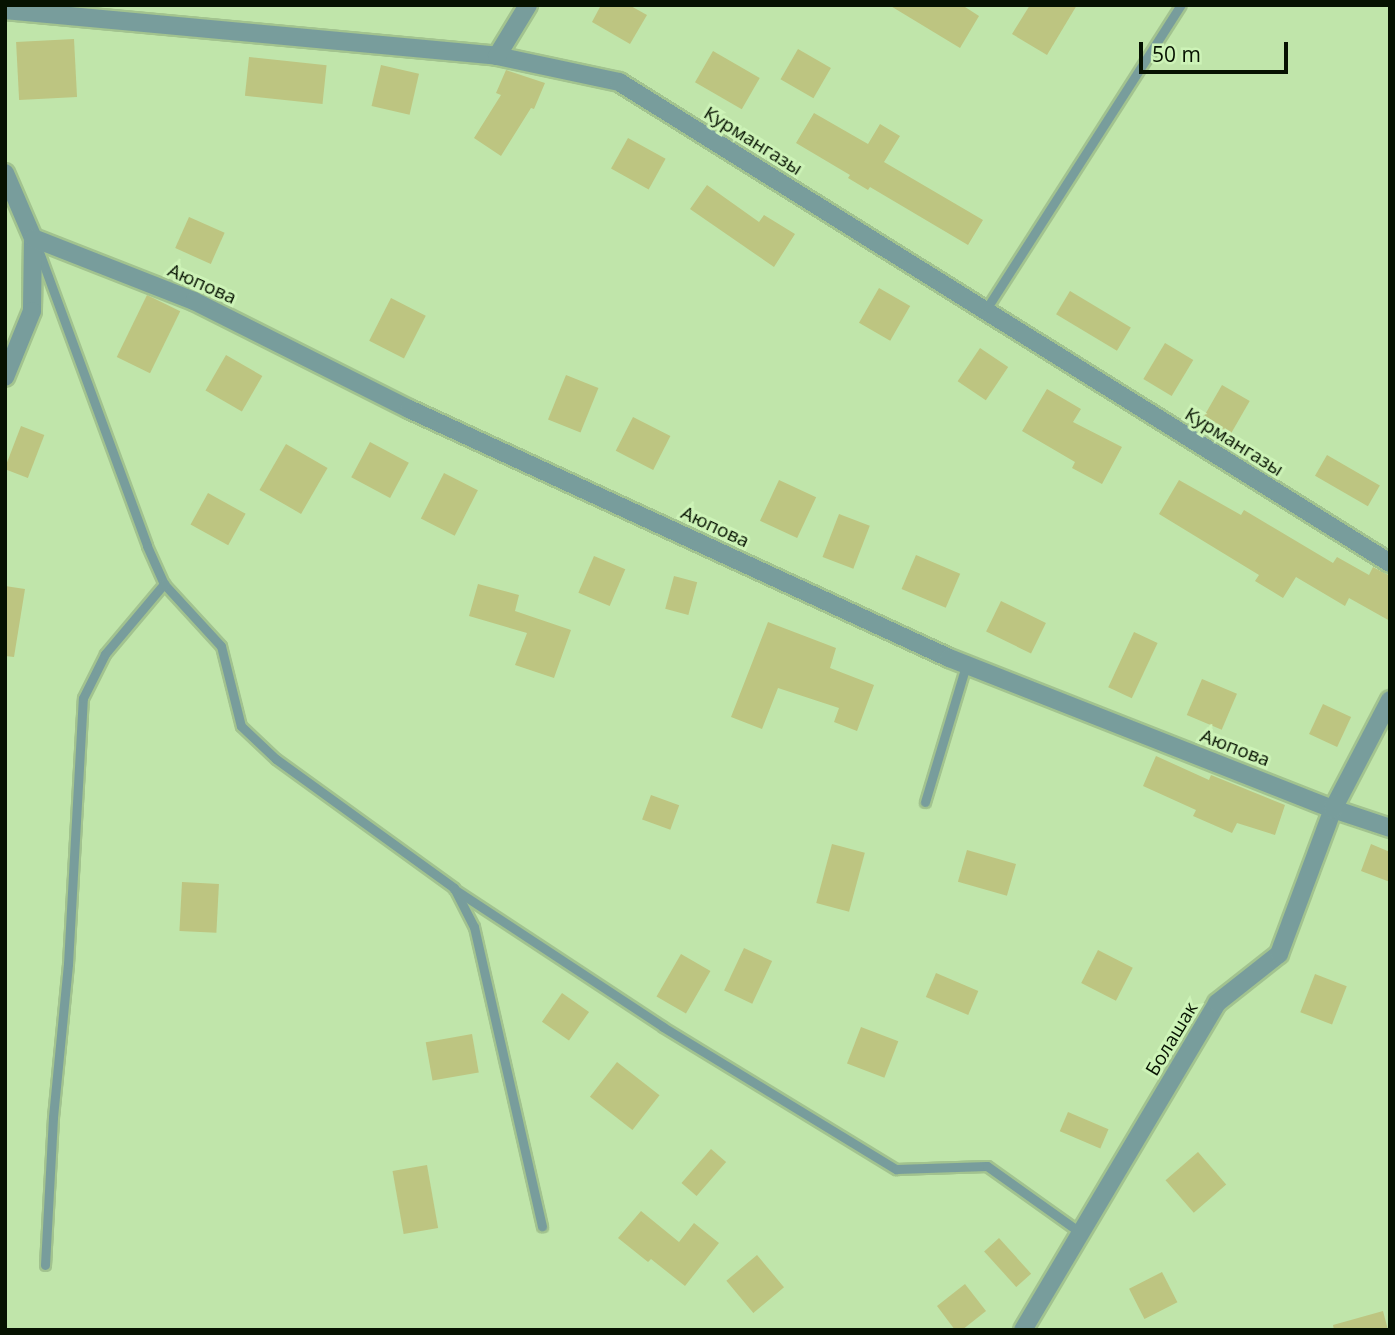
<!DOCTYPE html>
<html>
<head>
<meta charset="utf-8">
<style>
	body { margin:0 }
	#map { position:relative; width:1395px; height:1335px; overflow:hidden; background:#c0e5aa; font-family:"Open Sans",sans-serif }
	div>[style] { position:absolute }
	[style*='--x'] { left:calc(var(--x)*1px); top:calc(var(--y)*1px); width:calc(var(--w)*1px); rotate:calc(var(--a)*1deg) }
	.building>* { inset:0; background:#bdc581; transform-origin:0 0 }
	.roads { filter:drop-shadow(2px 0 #a2c38f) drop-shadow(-2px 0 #a2c38f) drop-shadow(0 2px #a2c38f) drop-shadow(0 -2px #a2c38f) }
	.service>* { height:9px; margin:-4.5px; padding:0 4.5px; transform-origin:4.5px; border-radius:4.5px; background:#789d9c }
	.minor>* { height:18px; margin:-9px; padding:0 9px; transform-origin:9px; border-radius:9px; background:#789d9c }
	span { translate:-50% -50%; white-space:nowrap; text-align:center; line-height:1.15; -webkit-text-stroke:6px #cdf3b7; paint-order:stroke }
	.street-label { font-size:19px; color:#061201 }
	.frame { position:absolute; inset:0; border:7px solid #061201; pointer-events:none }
	.scale { position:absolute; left:1139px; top:42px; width:149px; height:32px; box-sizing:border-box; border:4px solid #061201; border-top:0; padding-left:9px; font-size:21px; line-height:24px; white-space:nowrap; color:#061201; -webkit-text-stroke:5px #cdf3b7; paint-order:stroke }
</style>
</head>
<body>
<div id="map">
	<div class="building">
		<div style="clip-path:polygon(601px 5px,629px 5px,647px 15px,630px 44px,592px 22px)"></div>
		<div style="clip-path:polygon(889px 5px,962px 5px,979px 16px,960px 48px)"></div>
		<div style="clip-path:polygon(1030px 5px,1077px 5px,1047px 55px,1012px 34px)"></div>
		<div style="left:74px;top:39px;width:58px;height:58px;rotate:87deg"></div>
		<div style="left:798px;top:49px;width:38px;height:35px;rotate:30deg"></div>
		<div style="left:713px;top:51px;width:54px;height:36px;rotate:30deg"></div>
		<div style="left:249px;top:57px;width:78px;height:39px;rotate:6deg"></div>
		<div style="left:381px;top:65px;width:39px;height:42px;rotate:13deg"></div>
		<div style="clip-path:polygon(506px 70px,545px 83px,534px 109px,531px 108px,501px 156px,474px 138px,501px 95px,496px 93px)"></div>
		<div style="clip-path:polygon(814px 113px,868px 144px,880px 124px,900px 136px,884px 162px,983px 220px,968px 245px,870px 187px,868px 190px,848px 178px,850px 175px,796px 143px)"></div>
		<div style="left:628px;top:138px;width:43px;height:35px;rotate:29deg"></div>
		<div style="clip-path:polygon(707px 185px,759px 222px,764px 215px,795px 234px,774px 267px,690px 209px)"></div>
		<div style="left:189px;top:217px;width:39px;height:34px;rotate:24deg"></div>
		<div style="left:879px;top:288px;width:36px;height:40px;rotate:30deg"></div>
		<div style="left:1070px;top:291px;width:71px;height:27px;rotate:31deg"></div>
		<div style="left:147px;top:295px;width:37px;height:69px;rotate:26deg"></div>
		<div style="left:391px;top:298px;width:39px;height:48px;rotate:27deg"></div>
		<div style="left:1165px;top:343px;width:33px;height:42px;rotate:31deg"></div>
		<div style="left:980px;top:348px;width:34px;height:40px;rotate:34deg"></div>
		<div style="left:226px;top:355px;width:42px;height:41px;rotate:30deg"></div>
		<div style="left:566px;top:375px;width:35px;height:48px;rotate:22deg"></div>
		<div style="left:1222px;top:385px;width:32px;height:38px;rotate:30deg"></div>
		<div style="clip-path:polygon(1047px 389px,1081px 409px,1073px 422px,1122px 447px,1102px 484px,1072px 468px,1075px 462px,1022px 431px)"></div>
		<div style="left:633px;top:417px;width:42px;height:38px;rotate:27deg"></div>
		<div style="left:21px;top:426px;width:25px;height:46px;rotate:21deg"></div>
		<div style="left:370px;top:442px;width:44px;height:40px;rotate:28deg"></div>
		<div style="left:286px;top:444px;width:48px;height:53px;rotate:30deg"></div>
		<div style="left:1327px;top:455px;width:61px;height:24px;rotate:30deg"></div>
		<div style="left:444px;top:473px;width:38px;height:51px;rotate:27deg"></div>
		<div style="left:779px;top:480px;width:41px;height:45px;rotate:25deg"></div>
		<div style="clip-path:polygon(1179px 480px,1241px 515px,1244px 510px,1333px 563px,1337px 557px,1369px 575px,1373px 567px,1390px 576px,1390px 621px,1349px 598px,1345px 606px,1296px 577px,1283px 598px,1255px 581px,1259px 575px,1159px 514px)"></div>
		<div style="left:208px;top:493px;width:43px;height:36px;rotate:29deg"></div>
		<div style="left:839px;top:514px;width:33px;height:46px;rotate:21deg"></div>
		<div style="left:916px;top:555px;width:48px;height:37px;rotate:23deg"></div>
		<div style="left:594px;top:556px;width:34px;height:40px;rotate:23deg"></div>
		<div style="left:674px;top:576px;width:24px;height:34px;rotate:15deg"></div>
		<div style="clip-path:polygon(478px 584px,519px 595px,515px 611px,571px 630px,554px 678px,515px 665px,527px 633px,469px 616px)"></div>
		<div style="clip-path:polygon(5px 586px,25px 589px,14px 657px,5px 656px)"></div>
		<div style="left:1001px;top:601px;width:50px;height:34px;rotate:26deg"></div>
		<div style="clip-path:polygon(768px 622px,836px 648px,830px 668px,874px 685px,857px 731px,834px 722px,839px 708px,778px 688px,762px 729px,731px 717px)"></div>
		<div style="left:1134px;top:632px;width:26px;height:61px;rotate:25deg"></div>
		<div style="left:1202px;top:679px;width:38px;height:39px;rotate:23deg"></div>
		<div style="left:1323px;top:704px;width:31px;height:33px;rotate:25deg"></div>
		<div style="clip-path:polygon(1156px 756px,1209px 780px,1211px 775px,1285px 805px,1275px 835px,1237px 823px,1232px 833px,1193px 816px,1196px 810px,1143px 786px)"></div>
		<div style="left:651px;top:795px;width:30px;height:26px;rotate:20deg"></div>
		<div style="left:832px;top:844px;width:34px;height:61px;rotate:15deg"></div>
		<div style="clip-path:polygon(1371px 844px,1390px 852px,1390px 882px,1361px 871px)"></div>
		<div style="left:967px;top:850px;width:51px;height:33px;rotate:16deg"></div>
		<div style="left:182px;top:882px;width:37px;height:49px;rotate:3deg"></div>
		<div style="left:744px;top:948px;width:31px;height:47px;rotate:25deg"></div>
		<div style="left:1098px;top:950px;width:39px;height:37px;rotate:27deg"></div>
		<div style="left:681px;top:954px;width:34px;height:49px;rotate:30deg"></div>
		<div style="left:936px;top:973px;width:46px;height:26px;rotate:23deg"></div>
		<div style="left:1315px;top:974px;width:34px;height:41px;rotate:21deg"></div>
		<div style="left:562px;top:993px;width:33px;height:35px;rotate:35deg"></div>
		<div style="left:861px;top:1027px;width:40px;height:39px;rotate:21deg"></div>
		<div style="left:472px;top:1034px;width:39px;height:47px;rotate:80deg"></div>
		<div style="left:617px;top:1062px;width:54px;height:44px;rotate:38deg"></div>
		<div style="left:1068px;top:1112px;width:44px;height:21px;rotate:23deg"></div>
		<div style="left:711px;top:1149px;width:20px;height:45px;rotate:41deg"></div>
		<div style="left:1198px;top:1152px;width:43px;height:43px;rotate:49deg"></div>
		<div style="left:427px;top:1165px;width:64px;height:35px;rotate:80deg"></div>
		<div style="clip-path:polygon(641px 1211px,679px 1242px,694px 1223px,719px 1243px,685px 1286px,651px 1259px,648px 1262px,618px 1238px)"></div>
		<div style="left:999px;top:1238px;width:48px;height:20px;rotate:48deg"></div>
		<div style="left:757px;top:1255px;width:42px;height:40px;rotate:50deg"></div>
		<div style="left:1162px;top:1272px;width:34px;height:37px;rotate:63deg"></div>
		<div style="clip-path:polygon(965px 1284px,986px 1311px,962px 1330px,955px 1330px,937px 1306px)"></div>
		<div style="clip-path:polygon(1383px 1311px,1388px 1330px,1334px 1330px,1333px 1325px)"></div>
	</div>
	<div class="roads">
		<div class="service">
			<div style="--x:38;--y:249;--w:316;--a:69.8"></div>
			<div style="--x:147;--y:546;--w:42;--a:65.9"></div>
			<div style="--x:164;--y:584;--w:84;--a:47.4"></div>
			<div style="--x:221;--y:646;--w:82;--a:76"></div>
			<div style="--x:241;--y:726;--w:48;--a:43.3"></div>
			<div style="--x:276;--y:759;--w:220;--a:35.9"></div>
			<div style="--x:454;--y:888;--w:44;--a:62.9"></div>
			<div style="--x:474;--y:927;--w:307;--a:77.2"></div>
			<div style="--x:985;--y:311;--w:363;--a:-57.4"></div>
			<div style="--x:925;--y:802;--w:143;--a:-73.3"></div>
			<div style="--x:454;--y:889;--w:250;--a:33.4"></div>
			<div style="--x:663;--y:1027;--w:273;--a:31.4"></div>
			<div style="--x:896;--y:1169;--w:91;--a:-1.9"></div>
			<div style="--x:987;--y:1166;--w:115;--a:35.5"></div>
			<div style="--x:45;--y:1265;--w:148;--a:-86.9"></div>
			<div style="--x:53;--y:1117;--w:154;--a:-84.4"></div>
			<div style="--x:68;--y:964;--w:266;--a:-86.8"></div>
			<div style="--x:83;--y:698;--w:49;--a:-63.4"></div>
			<div style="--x:105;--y:654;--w:92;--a:-49.9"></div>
		</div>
		<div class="minor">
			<div style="--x:5;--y:10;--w:494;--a:5.3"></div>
			<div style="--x:497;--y:56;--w:125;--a:12"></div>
			<div style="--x:619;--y:82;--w:909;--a:31.96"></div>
			<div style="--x:497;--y:56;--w:60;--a:-58.7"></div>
			<div style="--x:5;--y:173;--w:71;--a:66.7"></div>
			<div style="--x:33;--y:238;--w:73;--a:90.8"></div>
			<div style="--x:32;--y:311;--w:71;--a:112.2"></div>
			<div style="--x:33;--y:238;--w:173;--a:21.4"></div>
			<div style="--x:194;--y:301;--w:241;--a:26.7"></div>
			<div style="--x:409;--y:409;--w:595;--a:24.75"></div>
			<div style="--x:949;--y:658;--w:413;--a:21.5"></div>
			<div style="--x:1333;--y:809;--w:60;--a:18.4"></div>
			<div style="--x:1023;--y:1330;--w:380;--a:-59.3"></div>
			<div style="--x:1217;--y:1003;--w:79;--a:-38.3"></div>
			<div style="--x:1279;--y:954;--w:155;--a:-69.6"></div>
			<div style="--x:1333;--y:809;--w:123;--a:-62.4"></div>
		</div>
	</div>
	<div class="street-label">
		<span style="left:753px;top:141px;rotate:32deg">Курмангазы</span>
		<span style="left:202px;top:284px;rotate:24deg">Аюпова</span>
		<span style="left:1234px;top:442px;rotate:32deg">Курмангазы</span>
		<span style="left:715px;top:527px;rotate:25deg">Аюпова</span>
		<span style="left:1235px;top:748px;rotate:21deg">Аюпова</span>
		<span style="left:1172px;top:1039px;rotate:-59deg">Болашак</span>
	</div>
	<div class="frame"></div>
	<div class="scale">50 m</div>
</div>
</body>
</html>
